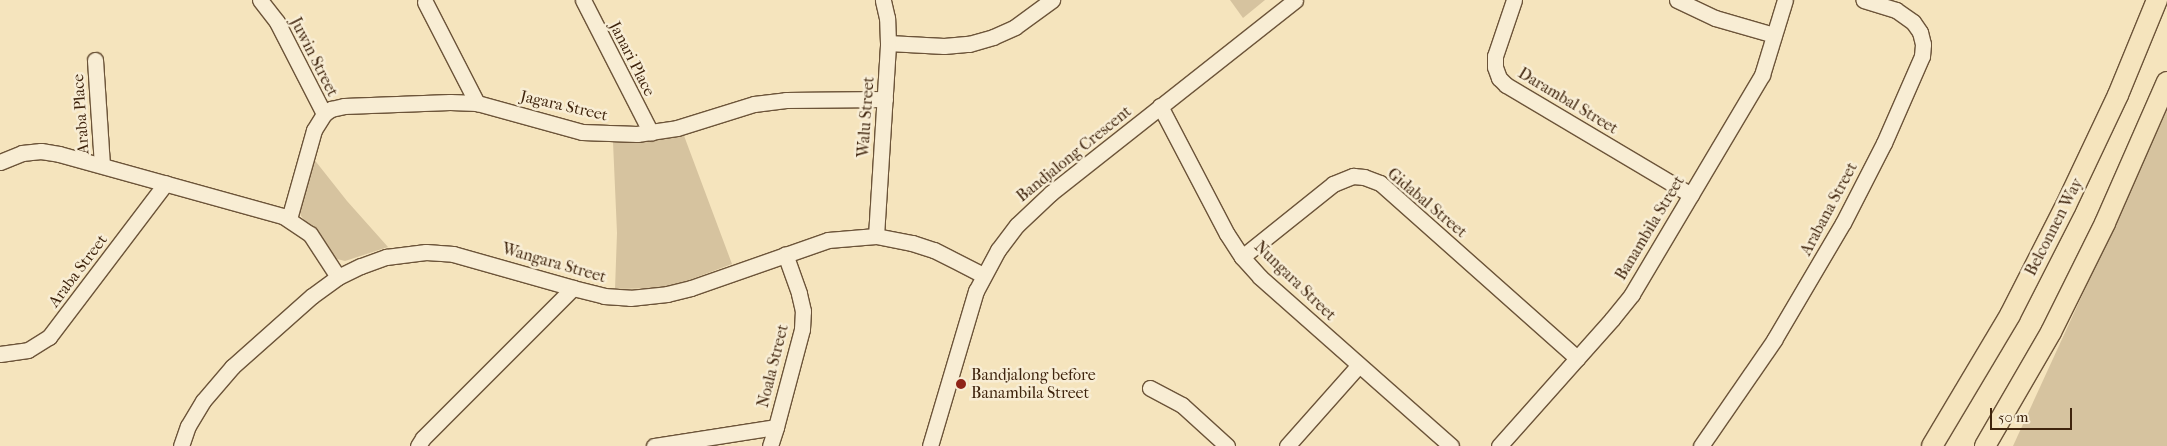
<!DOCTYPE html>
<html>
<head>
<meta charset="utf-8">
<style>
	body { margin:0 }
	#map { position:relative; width:2167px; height:446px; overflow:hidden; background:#f5e4bd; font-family:"IM FELL French Canon",serif }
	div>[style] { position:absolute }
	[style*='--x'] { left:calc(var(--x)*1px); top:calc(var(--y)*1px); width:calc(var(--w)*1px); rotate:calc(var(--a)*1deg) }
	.green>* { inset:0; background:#d6c39f }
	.roads { filter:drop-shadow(1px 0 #6c5439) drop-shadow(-1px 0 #6c5439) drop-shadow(0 1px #6c5439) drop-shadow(0 -1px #6c5439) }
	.minor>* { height:15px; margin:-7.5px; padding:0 7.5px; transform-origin:7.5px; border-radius:7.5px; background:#f8edd4 }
	.major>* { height:20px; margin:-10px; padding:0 10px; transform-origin:10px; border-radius:10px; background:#f5e4bd }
	.dots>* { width:14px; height:14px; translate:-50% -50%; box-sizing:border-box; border:2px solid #f8edd4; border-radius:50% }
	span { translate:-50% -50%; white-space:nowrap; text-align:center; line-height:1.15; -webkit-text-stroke:5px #f8edd4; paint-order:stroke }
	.street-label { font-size:16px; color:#3f240d }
	.poi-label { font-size:16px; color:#3f240d }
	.left { translate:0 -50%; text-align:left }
	.scale { position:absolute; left:1990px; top:408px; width:82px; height:22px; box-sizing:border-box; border:2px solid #3f240d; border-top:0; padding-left:6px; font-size:15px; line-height:18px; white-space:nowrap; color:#3f240d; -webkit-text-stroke:4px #f8edd4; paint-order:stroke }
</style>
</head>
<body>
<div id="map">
	<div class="green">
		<div style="clip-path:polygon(1230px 0,1265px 0,1243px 18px)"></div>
		<div style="clip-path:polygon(2167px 110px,2167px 446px,2013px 446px)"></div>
		<div style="clip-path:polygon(683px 133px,732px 264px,681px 283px,661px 288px,615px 289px,617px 233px,613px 142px,654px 141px)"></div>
		<div style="clip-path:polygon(313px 158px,347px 201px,388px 247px,345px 261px,337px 259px,301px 216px,299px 210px)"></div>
	</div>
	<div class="roads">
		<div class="minor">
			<div style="--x:260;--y:0;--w:28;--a:52"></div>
			<div style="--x:277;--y:22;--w:103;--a:62.9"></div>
			<div style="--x:324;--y:114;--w:19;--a:122"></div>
			<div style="--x:314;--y:130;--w:92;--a:105.7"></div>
			<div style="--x:583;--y:0;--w:149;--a:62.9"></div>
			<div style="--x:1514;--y:0;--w:59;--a:108.7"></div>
			<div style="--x:1495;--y:56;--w:11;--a:90"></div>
			<div style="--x:1495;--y:67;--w:12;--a:70"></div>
			<div style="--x:1499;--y:78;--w:10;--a:45"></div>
			<div style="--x:1506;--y:85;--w:215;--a:30.7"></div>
			<div style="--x:1677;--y:0;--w:42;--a:25.3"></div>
			<div style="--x:1715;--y:18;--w:61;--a:16.1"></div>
			<div style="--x:425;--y:2;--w:114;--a:62.8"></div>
			<div style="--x:888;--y:43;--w:56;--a:3.1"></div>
			<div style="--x:944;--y:46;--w:25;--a:-5"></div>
			<div style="--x:969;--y:44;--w:25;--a:-16"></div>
			<div style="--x:993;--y:37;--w:24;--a:-24"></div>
			<div style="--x:1015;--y:27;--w:46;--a:-36.1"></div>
			<div style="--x:95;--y:60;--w:105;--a:86.2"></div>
			<div style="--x:1160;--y:106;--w:144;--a:62.4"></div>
			<div style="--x:1227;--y:234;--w:27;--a:57"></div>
			<div style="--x:1242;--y:257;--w:27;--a:48"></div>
			<div style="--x:1260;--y:277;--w:255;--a:41.5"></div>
			<div style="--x:324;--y:114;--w:9;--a:-36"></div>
			<div style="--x:331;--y:109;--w:13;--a:-13"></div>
			<div style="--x:344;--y:106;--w:106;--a:-2.2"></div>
			<div style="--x:450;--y:102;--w:27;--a:2"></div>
			<div style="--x:477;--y:103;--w:109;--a:15.4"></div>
			<div style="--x:582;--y:132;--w:55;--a:2.1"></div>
			<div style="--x:637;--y:134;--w:40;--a:-8.5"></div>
			<div style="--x:677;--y:128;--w:81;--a:-17.3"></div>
			<div style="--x:754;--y:104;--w:32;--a:-7"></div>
			<div style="--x:786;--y:100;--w:99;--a:-0.6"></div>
			<div style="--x:0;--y:162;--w:24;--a:-22"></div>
			<div style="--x:22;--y:153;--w:19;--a:-6"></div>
			<div style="--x:41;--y:151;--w:18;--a:9"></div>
			<div style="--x:59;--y:154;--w:232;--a:15.5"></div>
			<div style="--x:283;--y:216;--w:32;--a:34"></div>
			<div style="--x:310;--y:234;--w:51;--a:56.9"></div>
			<div style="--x:876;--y:236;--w:193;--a:-86.4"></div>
			<div style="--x:888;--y:43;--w:25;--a:-92"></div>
			<div style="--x:887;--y:18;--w:18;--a:-103"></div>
			<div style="--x:1242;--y:257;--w:117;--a:-38.7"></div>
			<div style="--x:1333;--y:184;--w:22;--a:-22"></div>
			<div style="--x:1353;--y:176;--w:11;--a:5"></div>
			<div style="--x:1364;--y:177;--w:17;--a:21"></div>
			<div style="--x:1380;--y:183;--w:264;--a:41.6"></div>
			<div style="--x:0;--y:354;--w:28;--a:-8"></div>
			<div style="--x:28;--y:350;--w:25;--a:-32"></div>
			<div style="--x:49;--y:337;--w:193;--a:-52.8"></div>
			<div style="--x:1150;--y:388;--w:36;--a:28"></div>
			<div style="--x:1182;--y:405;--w:61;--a:42.3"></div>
			<div style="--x:181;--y:446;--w:21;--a:-71"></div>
			<div style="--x:188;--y:426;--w:29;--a:-59"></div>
			<div style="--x:203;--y:401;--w:45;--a:-49.5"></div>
			<div style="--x:232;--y:367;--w:107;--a:-41.6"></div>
			<div style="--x:312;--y:296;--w:32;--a:-36"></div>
			<div style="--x:338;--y:277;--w:25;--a:-26"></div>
			<div style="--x:361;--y:266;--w:27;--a:-20"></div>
			<div style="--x:386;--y:257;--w:40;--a:-7.1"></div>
			<div style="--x:426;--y:252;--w:27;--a:4"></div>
			<div style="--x:453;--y:254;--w:125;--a:15.8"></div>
			<div style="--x:573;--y:288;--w:32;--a:14"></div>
			<div style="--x:604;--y:296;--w:26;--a:4"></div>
			<div style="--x:630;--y:298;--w:37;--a:-6"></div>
			<div style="--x:667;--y:294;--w:25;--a:-14"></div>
			<div style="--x:691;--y:288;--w:145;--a:-19.3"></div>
			<div style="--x:828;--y:240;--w:48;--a:-4.8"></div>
			<div style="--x:876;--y:236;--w:37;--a:11"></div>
			<div style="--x:912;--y:243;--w:23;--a:18"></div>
			<div style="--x:934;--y:250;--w:55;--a:27"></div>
			<div style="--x:418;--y:446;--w:9;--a:-58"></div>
			<div style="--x:423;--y:438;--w:212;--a:-45"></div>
			<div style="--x:654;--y:446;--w:123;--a:-8.9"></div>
			<div style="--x:776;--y:427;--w:101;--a:-75.1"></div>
			<div style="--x:802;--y:329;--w:18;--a:-87"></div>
			<div style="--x:803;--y:311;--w:18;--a:-103"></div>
			<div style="--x:799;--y:293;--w:41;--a:-109.7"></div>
			<div style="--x:770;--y:446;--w:20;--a:-72"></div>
			<div style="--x:930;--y:446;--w:162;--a:-73.5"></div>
			<div style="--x:976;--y:291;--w:47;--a:-61.8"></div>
			<div style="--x:998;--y:250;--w:31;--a:-53"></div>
			<div style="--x:1017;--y:225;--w:47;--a:-43.3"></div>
			<div style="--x:1051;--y:193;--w:311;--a:-38.3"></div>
			<div style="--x:1287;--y:446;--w:108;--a:-48.4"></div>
			<div style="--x:1499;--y:446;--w:170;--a:-48.3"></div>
			<div style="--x:1612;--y:319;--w:32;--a:-51"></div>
			<div style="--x:1632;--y:294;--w:255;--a:-59.3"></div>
			<div style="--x:1762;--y:75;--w:78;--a:-73"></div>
			<div style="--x:1701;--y:446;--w:129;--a:-55.4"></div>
			<div style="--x:1774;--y:340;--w:136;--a:-59.5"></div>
			<div style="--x:1843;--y:223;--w:90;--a:-62.9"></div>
			<div style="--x:1884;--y:143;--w:95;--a:-66.4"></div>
			<div style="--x:1922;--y:56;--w:12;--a:-85"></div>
			<div style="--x:1923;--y:44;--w:12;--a:-104"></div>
			<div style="--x:1920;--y:32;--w:12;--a:-125"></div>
			<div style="--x:1913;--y:22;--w:21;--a:-145"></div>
			<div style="--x:1896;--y:10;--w:34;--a:-163"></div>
		</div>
		<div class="major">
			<div style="--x:1932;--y:446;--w:152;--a:-59.2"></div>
			<div style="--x:2010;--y:315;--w:123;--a:-63"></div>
			<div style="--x:2066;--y:205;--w:122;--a:-64.7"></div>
			<div style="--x:2118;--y:95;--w:103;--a:-67.7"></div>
			<div style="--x:1985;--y:446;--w:132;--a:-59.9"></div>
			<div style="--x:2051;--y:332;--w:122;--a:-63.6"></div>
			<div style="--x:2105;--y:223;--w:154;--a:-66.3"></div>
		</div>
	</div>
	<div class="dots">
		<div style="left:961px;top:384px;background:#8f2418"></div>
	</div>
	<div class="street-label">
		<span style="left:314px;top:57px;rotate:63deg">Juwin Street</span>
		<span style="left:632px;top:59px;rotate:63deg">Janari Place</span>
		<span style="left:1568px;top:101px;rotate:31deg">Darambal Street</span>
		<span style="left:564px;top:106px;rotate:13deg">Jagara Street</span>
		<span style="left:81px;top:114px;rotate:-94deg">Araba Place</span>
		<span style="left:866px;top:117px;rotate:-86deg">Walu Street</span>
		<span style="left:1074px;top:154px;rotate:-39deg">Bandjalong Crescent</span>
		<span style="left:1427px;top:203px;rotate:40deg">Gidabal Street</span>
		<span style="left:1829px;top:209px;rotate:-62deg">Arabana Street</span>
		<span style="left:2054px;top:227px;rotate:-63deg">Belconnen Way</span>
		<span style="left:1650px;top:228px;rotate:-59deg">Banambila Street</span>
		<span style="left:554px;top:263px;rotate:16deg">Wangara Street</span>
		<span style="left:78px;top:271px;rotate:-53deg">Araba Street</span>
		<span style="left:1295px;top:281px;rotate:44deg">Nungara Street</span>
		<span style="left:773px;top:366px;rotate:-76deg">Noala Street</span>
	</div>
	<div class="poi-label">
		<span class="left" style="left:971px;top:384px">Bandjalong before<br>Banambila Street</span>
	</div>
	<div class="scale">50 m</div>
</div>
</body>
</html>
